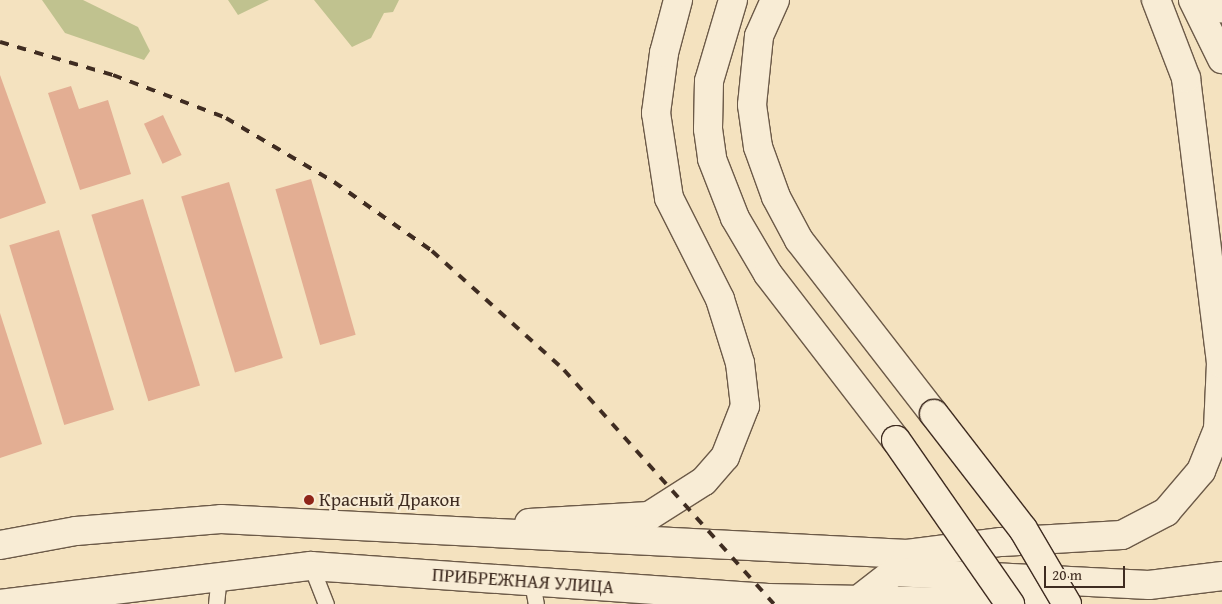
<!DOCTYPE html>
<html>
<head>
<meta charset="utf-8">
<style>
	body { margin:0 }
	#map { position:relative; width:1222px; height:604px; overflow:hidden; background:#f4e2bf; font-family:"Gentium Book Plus",serif }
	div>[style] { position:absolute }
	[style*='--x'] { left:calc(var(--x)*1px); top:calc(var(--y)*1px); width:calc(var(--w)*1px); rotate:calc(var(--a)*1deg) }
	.green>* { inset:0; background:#c0c28f }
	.building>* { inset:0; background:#e3ae93; transform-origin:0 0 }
	.roads { filter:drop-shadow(1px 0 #6c5a48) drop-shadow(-1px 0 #6c5a48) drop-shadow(0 1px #6c5a48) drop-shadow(0 -1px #6c5a48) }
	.lane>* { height:15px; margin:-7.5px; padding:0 7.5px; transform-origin:7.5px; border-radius:7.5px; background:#f8ecd5 }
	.secondary>* { height:28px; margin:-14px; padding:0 14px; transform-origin:14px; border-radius:14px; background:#f8ecd5 }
	.rail>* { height:4px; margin-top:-2px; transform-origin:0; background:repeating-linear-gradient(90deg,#3f2c21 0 9px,transparent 0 18px) }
	.bridges { filter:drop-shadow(1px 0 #3f2c21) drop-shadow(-1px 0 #3f2c21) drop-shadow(0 1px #3f2c21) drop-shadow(0 -1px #3f2c21) }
	.secondary-bridge>* { height:28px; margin:-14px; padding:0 14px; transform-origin:14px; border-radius:14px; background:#f8ecd5 }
	.dots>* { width:14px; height:14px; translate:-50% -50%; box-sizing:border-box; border:2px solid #f8ecd5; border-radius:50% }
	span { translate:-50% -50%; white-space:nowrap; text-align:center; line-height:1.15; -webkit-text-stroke:4px #f8ecd5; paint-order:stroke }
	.poi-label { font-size:19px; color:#3f2c21 }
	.left { translate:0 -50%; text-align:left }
	.street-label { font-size:19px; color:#3f2c21 }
	.scale { position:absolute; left:1044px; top:566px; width:81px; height:22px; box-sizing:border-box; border:2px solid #3f2c21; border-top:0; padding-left:6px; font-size:15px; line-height:18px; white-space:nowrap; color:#3f2c21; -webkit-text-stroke:4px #f8ecd5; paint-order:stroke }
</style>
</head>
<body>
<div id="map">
	<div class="green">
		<div style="clip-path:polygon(42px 0,83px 0,138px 27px,150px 51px,144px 60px,65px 33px)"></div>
		<div style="clip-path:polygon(228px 0,269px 0,238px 15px)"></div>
		<div style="clip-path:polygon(314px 0,399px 0,393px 12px,384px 13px,371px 38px,352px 47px)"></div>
	</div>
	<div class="building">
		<div style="clip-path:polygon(0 75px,46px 203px,0 219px)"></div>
		<div style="clip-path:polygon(71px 86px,79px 109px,108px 100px,131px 174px,80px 190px,48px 93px)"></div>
		<div style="left:163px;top:115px;width:44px;height:21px;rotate:65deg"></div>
		<div style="left:311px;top:179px;width:162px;height:37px;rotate:74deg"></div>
		<div style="left:229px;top:182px;width:184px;height:50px;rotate:73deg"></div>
		<div style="left:143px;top:199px;width:195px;height:54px;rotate:73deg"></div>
		<div style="left:59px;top:230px;width:188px;height:52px;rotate:73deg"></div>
		<div style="clip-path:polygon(0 313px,42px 444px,0 458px)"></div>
	</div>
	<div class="roads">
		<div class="lane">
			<div style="--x:311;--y:566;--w:41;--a:68.5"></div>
			<div style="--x:532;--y:582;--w:22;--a:80"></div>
			<div style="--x:216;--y:604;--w:28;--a:-84"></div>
		</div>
		<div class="secondary">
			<div style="--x:733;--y:0;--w:84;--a:106.5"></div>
			<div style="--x:709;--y:81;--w:48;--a:91.2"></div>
			<div style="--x:708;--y:129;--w:30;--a:82"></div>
			<div style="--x:712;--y:159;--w:63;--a:68.7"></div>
			<div style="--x:735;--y:218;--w:65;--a:59.5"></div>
			<div style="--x:768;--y:274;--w:210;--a:52.4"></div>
			<div style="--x:775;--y:0;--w:39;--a:114"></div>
			<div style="--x:759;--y:36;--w:69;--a:95.8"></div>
			<div style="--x:752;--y:105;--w:42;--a:81.9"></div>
			<div style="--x:758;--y:147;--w:53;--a:70.2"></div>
			<div style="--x:776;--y:197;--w:49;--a:61.9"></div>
			<div style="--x:799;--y:240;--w:220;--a:52.2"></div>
			<div style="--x:1193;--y:0;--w:66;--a:63.8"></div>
			<div style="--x:1219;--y:0;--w:9;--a:69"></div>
			<div style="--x:529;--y:523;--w:120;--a:-3.3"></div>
			<div style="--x:649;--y:516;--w:65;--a:-32.5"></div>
			<div style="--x:704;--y:481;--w:32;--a:-49"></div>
			<div style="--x:725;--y:457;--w:55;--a:-68.6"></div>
			<div style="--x:745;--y:406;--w:43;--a:-96.6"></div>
			<div style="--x:740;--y:363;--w:67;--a:-107.4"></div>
			<div style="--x:720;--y:299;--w:113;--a:-116.8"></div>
			<div style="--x:669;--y:198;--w:86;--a:-98.7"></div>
			<div style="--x:656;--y:113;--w:61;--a:-82.4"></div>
			<div style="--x:664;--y:53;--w:55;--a:-75.2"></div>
			<div style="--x:0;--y:545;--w:77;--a:-10.4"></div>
			<div style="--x:76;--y:531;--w:145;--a:-4.7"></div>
			<div style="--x:221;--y:519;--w:687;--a:2.92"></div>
			<div style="--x:907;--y:554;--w:95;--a:-7.3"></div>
			<div style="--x:1001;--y:542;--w:121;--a:-3.3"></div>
			<div style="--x:1122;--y:535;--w:50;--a:-27.6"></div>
			<div style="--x:1166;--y:512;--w:54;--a:-49.5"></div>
			<div style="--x:1201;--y:471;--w:45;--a:-68"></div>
			<div style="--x:1218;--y:429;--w:66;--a:-87.4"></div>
			<div style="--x:1221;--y:363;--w:287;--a:-97"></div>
			<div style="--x:1186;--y:78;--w:84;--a:-111"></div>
			<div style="--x:858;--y:600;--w:46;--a:-37.9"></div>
			<div style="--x:894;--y:572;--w:255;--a:2.9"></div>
			<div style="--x:1149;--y:585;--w:74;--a:-7"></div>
			<div style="--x:0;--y:604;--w:313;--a:-7"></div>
			<div style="--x:311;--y:566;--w:458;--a:4"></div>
			<div style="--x:768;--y:598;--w:281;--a:1.2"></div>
		</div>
	</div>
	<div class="rail">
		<div style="--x:0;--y:42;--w:118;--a:16.3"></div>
		<div style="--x:113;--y:75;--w:121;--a:20.8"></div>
		<div style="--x:226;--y:118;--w:126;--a:30.7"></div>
		<div style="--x:334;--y:182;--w:120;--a:35.1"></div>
		<div style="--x:432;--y:251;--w:178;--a:42"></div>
		<div style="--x:564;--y:370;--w:314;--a:48.1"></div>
	</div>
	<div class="bridges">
		<div class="secondary-bridge">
			<div style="--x:934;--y:414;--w:145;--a:52.3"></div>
			<div style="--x:1023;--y:529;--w:87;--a:59.6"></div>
			<div style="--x:896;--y:440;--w:200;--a:55.2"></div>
		</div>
	</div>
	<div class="dots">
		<div style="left:309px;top:500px;background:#8f2418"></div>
	</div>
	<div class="poi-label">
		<span class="left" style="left:319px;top:500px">Красный Дракон</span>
	</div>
	<div class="street-label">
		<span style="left:523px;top:581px;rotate:4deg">ПРИБРЕЖНАЯ УЛИЦА</span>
	</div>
	<div class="scale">20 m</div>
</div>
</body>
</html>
